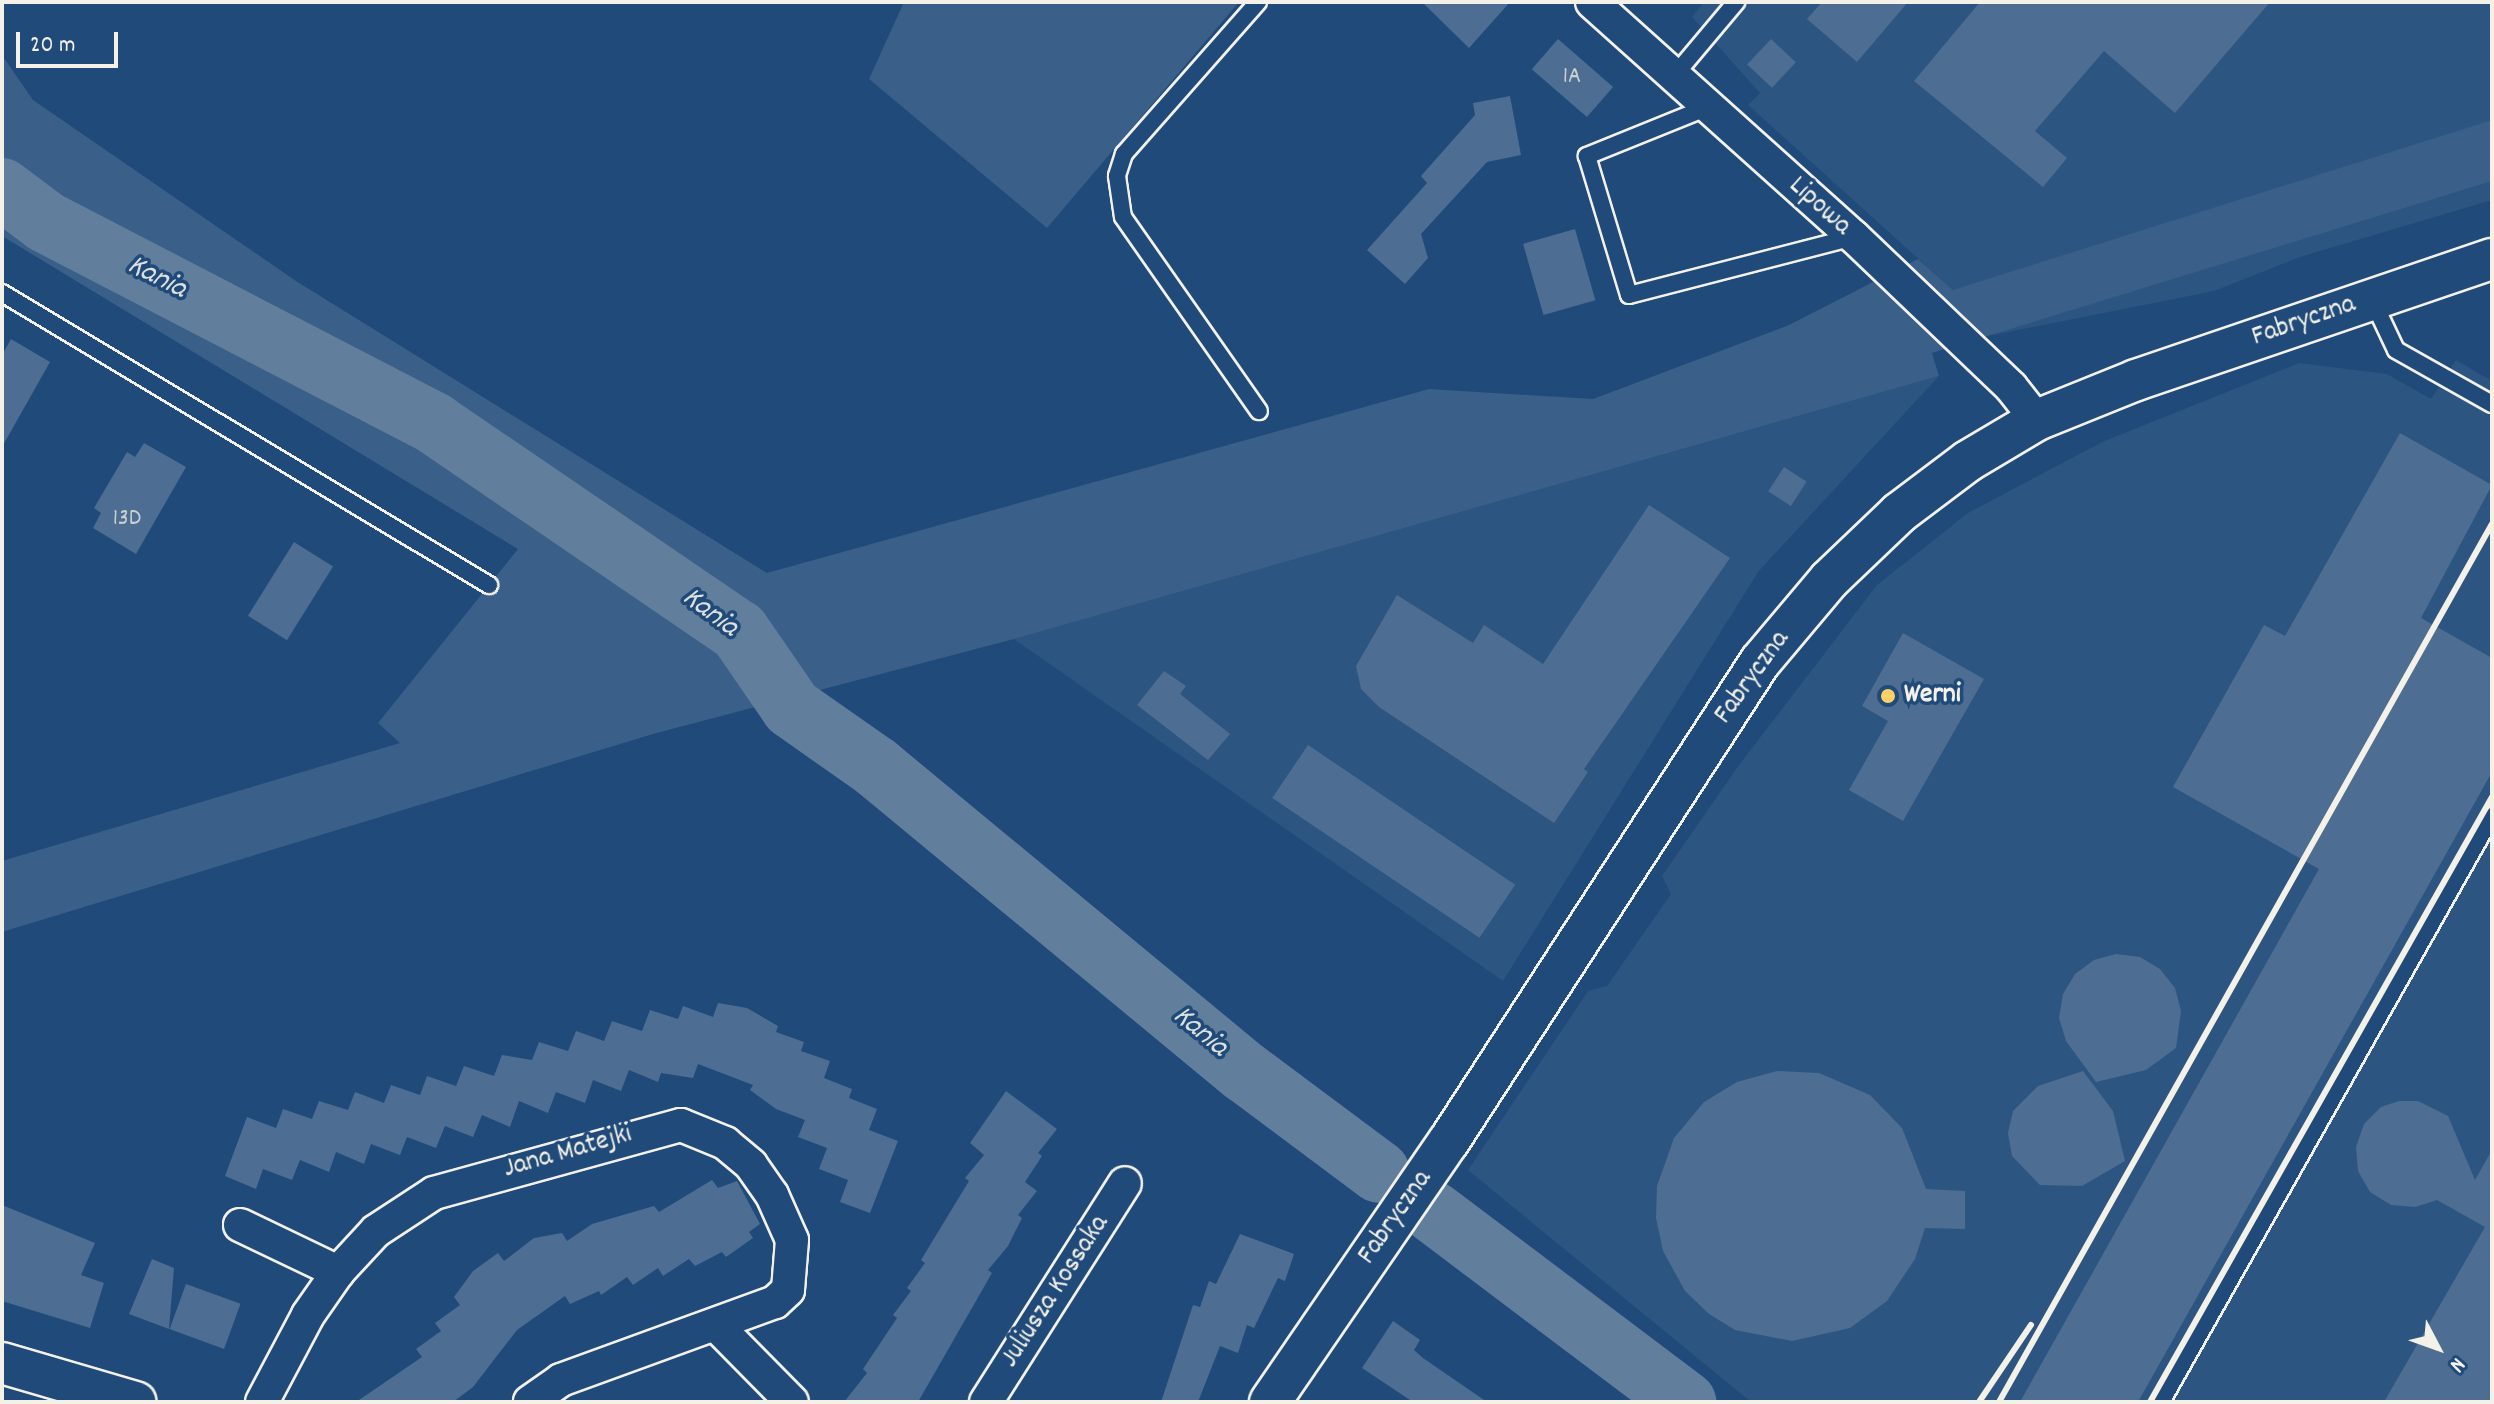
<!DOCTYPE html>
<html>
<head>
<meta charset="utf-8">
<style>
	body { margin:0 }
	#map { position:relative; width:2494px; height:1404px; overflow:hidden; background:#1f4a7a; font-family:Dekko,sans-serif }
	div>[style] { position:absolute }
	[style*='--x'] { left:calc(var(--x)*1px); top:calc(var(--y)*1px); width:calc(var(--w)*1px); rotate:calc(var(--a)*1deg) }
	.built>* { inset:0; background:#2d5581 }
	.green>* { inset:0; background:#3a5f88 }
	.river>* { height:62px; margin:-31px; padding:0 31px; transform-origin:31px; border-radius:31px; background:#627e9d }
	.building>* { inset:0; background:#4d6e92; transform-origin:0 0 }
	.roads { filter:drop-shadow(2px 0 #f4f1e8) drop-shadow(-2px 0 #f4f1e8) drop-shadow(0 2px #f4f1e8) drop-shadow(0 -2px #f4f1e8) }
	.service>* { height:16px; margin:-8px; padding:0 8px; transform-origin:8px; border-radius:8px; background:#1f4a7a }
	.minor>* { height:32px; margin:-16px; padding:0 16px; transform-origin:16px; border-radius:16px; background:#1f4a7a }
	.tertiary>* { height:40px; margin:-20px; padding:0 20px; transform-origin:20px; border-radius:20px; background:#1f4a7a }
	.rail>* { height:6px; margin:-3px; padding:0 3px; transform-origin:3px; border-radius:3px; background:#f4f1e8 }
	.dots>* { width:22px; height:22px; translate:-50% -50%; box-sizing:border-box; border:4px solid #1f4a7a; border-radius:50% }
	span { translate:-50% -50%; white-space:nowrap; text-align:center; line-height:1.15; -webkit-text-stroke:7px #1f4a7a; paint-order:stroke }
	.number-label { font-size:24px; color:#cad0d2 }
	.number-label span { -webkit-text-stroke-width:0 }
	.street-label { font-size:28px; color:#f4f1e8 }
	.poi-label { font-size:28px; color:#f4f1e8; font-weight:700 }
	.left { translate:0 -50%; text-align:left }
	.water-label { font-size:30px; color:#dee0dd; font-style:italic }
	.frame { position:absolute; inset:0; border:4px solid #f4f1e8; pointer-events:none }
	.north { position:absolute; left:2398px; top:1308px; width:80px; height:80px; -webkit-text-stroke:6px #1f4a7a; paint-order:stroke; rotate:131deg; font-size:22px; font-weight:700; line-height:32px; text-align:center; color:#f4f1e8 }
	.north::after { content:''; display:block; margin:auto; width:28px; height:36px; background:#f4f1e8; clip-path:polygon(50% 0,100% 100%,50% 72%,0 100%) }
	.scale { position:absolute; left:16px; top:32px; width:102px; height:36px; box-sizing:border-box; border:4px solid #f4f1e8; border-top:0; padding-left:10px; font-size:24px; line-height:28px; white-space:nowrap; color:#f4f1e8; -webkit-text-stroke:6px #1f4a7a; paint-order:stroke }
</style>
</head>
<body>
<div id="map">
	<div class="built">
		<div style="clip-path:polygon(1704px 2px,2492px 2px,2492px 200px,2300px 257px,2214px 291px,1993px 335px,1953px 290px,1748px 105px,1760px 93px,1692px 17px)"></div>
		<div style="clip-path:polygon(2456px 360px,2492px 381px,2492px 1402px,1751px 1402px,1468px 1170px,1588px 991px,1607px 986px,1671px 894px,1662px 876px,1739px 765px,1877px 585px,1968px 513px,2102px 442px,2299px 363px,2387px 374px,2431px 399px)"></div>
		<div style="clip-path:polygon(1939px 376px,1758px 572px,1503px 981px,1014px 639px)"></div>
	</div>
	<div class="green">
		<div style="clip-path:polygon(904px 2px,1239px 2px,1047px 228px,869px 79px)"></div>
		<div style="clip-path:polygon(2px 55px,33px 100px,296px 281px,767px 573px,1429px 389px,1593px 399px,1789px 325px,1918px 259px,1953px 290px,2492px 120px,2492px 181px,1932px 353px,1939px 376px,1014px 639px,653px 734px,2px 932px,2px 861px,400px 743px,378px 723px,518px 549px,2px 236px)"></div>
	</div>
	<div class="river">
		<div style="--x:2;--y:189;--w:55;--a:36.9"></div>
		<div style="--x:46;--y:222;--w:438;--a:27.4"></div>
		<div style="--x:435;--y:424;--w:368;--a:34.3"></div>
		<div style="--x:739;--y:631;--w:93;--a:55.5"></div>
		<div style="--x:792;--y:708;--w:103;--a:35.1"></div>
		<div style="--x:876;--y:767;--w:479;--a:39.6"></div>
		<div style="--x:1245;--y:1072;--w:167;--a:36.7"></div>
		<div style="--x:1433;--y:1212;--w:316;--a:37"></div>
	</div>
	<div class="building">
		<div style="clip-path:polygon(1422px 2px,1510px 2px,1469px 48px)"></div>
		<div style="clip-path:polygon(1822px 2px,1908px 2px,1857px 62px,1807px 19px)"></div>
		<div style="clip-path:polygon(1980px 2px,2270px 2px,2175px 113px,2104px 51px,2035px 131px,2067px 158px,2043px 187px,1914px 81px)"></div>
		<div style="left:1558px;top:39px;width:73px;height:40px;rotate:41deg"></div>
		<div style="left:1771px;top:39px;width:34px;height:35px;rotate:43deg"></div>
		<div style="clip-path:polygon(1510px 96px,1521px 155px,1487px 162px,1421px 234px,1428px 258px,1405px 284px,1367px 250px,1427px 183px,1421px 176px,1475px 115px,1473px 103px)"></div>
		<div style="left:1575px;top:229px;width:74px;height:54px;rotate:74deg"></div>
		<div style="clip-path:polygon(11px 339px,50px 362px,2px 447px,2px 355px)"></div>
		<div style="clip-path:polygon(2400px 433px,2492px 485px,2421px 618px,2492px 658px,2492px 772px,2138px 1402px,2020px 1402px,2319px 869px,2173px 787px,2264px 625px,2285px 636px)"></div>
		<div style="clip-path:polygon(144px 443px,186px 467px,136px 554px,93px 528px,101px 513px,94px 508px,127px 452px,135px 457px)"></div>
		<div style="left:1784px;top:467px;width:27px;height:29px;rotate:33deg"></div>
		<div style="clip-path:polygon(1649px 505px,1730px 558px,1584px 769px,1588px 772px,1554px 823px,1379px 707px,1361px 689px,1356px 666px,1397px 595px,1473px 643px,1484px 625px,1543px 664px)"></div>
		<div style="left:294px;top:542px;width:46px;height:87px;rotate:32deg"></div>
		<div style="clip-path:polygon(1903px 633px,1984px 679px,1903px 821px,1849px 790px,1888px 721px,1862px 706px)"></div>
		<div style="clip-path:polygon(1164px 671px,1186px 686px,1180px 694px,1230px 734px,1208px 760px,1137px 705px)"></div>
		<div style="left:1308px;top:745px;width:250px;height:64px;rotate:34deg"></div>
		<div style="clip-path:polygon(2116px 954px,2140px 957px,2160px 969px,2175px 988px,2181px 1011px,2176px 1048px,2146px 1070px,2096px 1082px,2066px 1041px,2059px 1018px,2063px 994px,2075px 974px,2094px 960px)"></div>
		<div style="clip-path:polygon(718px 1003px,747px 1008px,778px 1026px,776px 1032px,804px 1042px,801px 1051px,830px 1061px,824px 1078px,852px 1089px,849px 1098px,877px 1109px,869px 1130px,898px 1141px,870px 1213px,840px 1202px,848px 1180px,819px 1169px,827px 1148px,798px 1137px,805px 1120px,776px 1109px,750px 1090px,753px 1085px,698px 1064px,693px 1078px,661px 1073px,658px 1082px,629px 1070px,621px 1091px,593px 1080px,585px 1103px,556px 1092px,548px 1113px,519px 1101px,510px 1127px,482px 1115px,473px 1137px,445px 1126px,436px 1148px,407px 1137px,400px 1155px,371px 1144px,364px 1164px,336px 1152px,329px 1172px,300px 1160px,292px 1180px,263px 1169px,256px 1189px,225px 1176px,247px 1117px,276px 1128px,283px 1109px,312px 1119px,319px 1101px,348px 1110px,355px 1092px,384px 1103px,391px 1085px,420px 1095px,427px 1076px,456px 1086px,464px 1066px,494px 1076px,502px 1055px,532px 1060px,539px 1042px,568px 1051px,576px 1031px,604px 1041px,612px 1021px,642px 1031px,650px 1010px,678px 1019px,683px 1006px,713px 1017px)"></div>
		<div style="clip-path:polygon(1777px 1071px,1819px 1073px,1870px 1095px,1902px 1128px,1926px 1189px,1965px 1191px,1965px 1229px,1925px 1228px,1915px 1259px,1887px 1301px,1850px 1328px,1792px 1341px,1735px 1330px,1709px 1314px,1685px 1291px,1663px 1251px,1656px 1218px,1657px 1186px,1674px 1138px,1704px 1102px,1737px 1082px)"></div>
		<div style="clip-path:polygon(2083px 1071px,2113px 1111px,2125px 1161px,2082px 1186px,2040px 1185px,2012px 1156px,2008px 1133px,2013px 1111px,2038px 1086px)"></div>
		<div style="clip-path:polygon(1006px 1091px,1057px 1129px,1038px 1153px,1042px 1156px,1025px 1182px,1037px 1191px,1018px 1215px,1022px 1218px,1008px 1246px,988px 1270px,992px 1273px,918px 1402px,844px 1402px,867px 1373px,863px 1369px,897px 1318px,893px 1315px,911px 1291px,907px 1288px,925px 1263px,921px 1260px,969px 1181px,965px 1178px,984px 1155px,970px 1143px)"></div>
		<div style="clip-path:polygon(2399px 1101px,2418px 1101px,2448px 1116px,2475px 1180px,2492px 1150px,2492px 1402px,2384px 1402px,2485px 1227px,2437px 1200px,2415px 1207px,2391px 1205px,2370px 1192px,2358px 1171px,2356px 1147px,2364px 1124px,2381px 1107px)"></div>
		<div style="clip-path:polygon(712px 1180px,718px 1188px,737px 1181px,760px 1224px,749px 1232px,753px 1238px,726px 1257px,722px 1252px,695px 1266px,689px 1259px,663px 1276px,658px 1268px,633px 1285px,627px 1277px,601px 1295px,599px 1291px,570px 1304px,565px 1296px,517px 1330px,473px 1387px,453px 1402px,356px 1402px,422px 1357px,416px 1349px,441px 1331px,435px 1323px,460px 1305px,454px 1297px,473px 1271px,498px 1253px,504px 1261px,534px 1238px,562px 1233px,567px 1241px,592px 1224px,654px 1206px,659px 1212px)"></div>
		<div style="clip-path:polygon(2px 1205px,95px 1243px,81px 1275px,104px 1283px,90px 1328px,2px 1301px)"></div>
		<div style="clip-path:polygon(1240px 1234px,1294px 1254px,1285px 1281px,1278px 1278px,1254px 1328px,1247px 1325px,1238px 1353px,1220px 1346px,1198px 1402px,1161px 1402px,1193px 1305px,1200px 1307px,1209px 1281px,1216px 1284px)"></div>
		<div style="clip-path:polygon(152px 1259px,174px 1268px,169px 1329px,129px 1314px)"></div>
		<div style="left:186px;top:1284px;width:58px;height:48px;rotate:20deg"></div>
		<div style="clip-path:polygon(1393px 1321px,1420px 1340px,1414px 1350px,1423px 1358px,1487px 1402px,1413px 1402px,1362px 1368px)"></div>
	</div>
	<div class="roads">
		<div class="service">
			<div style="--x:1258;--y:2;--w:203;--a:131.4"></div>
			<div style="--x:1124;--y:154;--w:23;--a:108"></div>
			<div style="--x:1117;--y:176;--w:41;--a:81.7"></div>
			<div style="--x:1123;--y:217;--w:237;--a:55"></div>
			<div style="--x:1674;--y:76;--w:97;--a:-50"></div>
			<div style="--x:1708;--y:107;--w:131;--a:158"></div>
			<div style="--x:1587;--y:156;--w:145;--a:73.2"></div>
			<div style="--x:1629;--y:295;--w:232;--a:-14.5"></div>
			<div style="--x:2;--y:293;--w:568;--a:30.95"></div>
			<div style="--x:2372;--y:299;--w:56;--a:64.8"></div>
			<div style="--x:2396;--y:350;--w:110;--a:29.4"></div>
			<div style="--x:2161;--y:1402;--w:673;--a:-60.54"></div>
		</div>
		<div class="minor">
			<div style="--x:1592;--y:2;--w:352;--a:41.9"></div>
			<div style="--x:1854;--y:237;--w:217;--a:43.7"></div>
			<div style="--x:2011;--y:387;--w:42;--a:51.8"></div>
			<div style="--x:240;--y:1225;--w:109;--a:25.6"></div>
			<div style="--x:716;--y:1325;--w:108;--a:45.4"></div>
			<div style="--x:262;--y:1402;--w:98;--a:-62.1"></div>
			<div style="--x:308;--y:1315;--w:52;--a:-55.1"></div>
			<div style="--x:338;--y:1272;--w:56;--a:-47.2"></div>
			<div style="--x:376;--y:1231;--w:69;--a:-33.2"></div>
			<div style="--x:434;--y:1193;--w:256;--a:-15.4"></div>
			<div style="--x:681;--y:1125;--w:48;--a:22.2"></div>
			<div style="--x:725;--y:1143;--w:34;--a:40"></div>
			<div style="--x:751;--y:1165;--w:37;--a:55"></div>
			<div style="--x:772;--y:1195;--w:49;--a:66"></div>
			<div style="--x:792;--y:1240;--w:50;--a:94.6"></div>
			<div style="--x:788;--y:1290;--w:18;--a:137"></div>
			<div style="--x:775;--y:1302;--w:228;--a:160"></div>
			<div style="--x:561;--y:1380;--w:38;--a:145"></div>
			<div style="--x:986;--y:1402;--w:259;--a:-57.6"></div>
		</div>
		<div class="tertiary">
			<div style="--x:2;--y:1363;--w:139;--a:16.3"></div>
			<div style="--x:1270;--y:1402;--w:316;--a:-55.6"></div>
			<div style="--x:1449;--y:1141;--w:571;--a:-57.01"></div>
			<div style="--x:1760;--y:662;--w:107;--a:-49.9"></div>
			<div style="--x:1829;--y:580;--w:97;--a:-43.7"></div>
			<div style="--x:1899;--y:513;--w:86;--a:-37"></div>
			<div style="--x:1968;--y:461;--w:80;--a:-30.7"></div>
			<div style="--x:2037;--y:420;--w:107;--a:-22"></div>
			<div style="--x:2136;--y:380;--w:376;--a:-18.8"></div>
		</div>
	</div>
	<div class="rail">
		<div style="--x:1979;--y:1402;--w:93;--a:-56"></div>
		<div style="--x:1999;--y:1402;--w:1007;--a:-60.69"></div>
		<div style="--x:2150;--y:1402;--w:695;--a:-60.52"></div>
	</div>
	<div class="dots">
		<div style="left:1888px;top:696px;background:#ffd166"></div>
	</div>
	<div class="number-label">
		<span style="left:1572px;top:78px">1A</span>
		<span style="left:127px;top:520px">13D</span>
	</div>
	<div class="street-label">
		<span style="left:1819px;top:207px;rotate:42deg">Lipowa</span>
		<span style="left:2304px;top:322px;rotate:-19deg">Fabryczna</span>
		<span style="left:1753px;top:678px;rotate:-54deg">Fabryczna</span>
		<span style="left:568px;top:1153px;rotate:-16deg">Jana Matejki</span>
		<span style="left:1396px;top:1218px;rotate:-55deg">Fabryczna</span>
		<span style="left:1056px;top:1292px;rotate:-57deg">Juliusza Kossaka</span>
	</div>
	<div class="poi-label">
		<span class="left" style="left:1904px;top:696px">Werni</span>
	</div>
	<div class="water-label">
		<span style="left:156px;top:279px;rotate:27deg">Kania</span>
		<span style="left:709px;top:614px;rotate:37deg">Kania</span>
		<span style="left:1199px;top:1033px;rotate:40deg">Kania</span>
	</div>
	<div class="frame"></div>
	<div class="north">N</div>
	<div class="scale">20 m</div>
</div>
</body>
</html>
